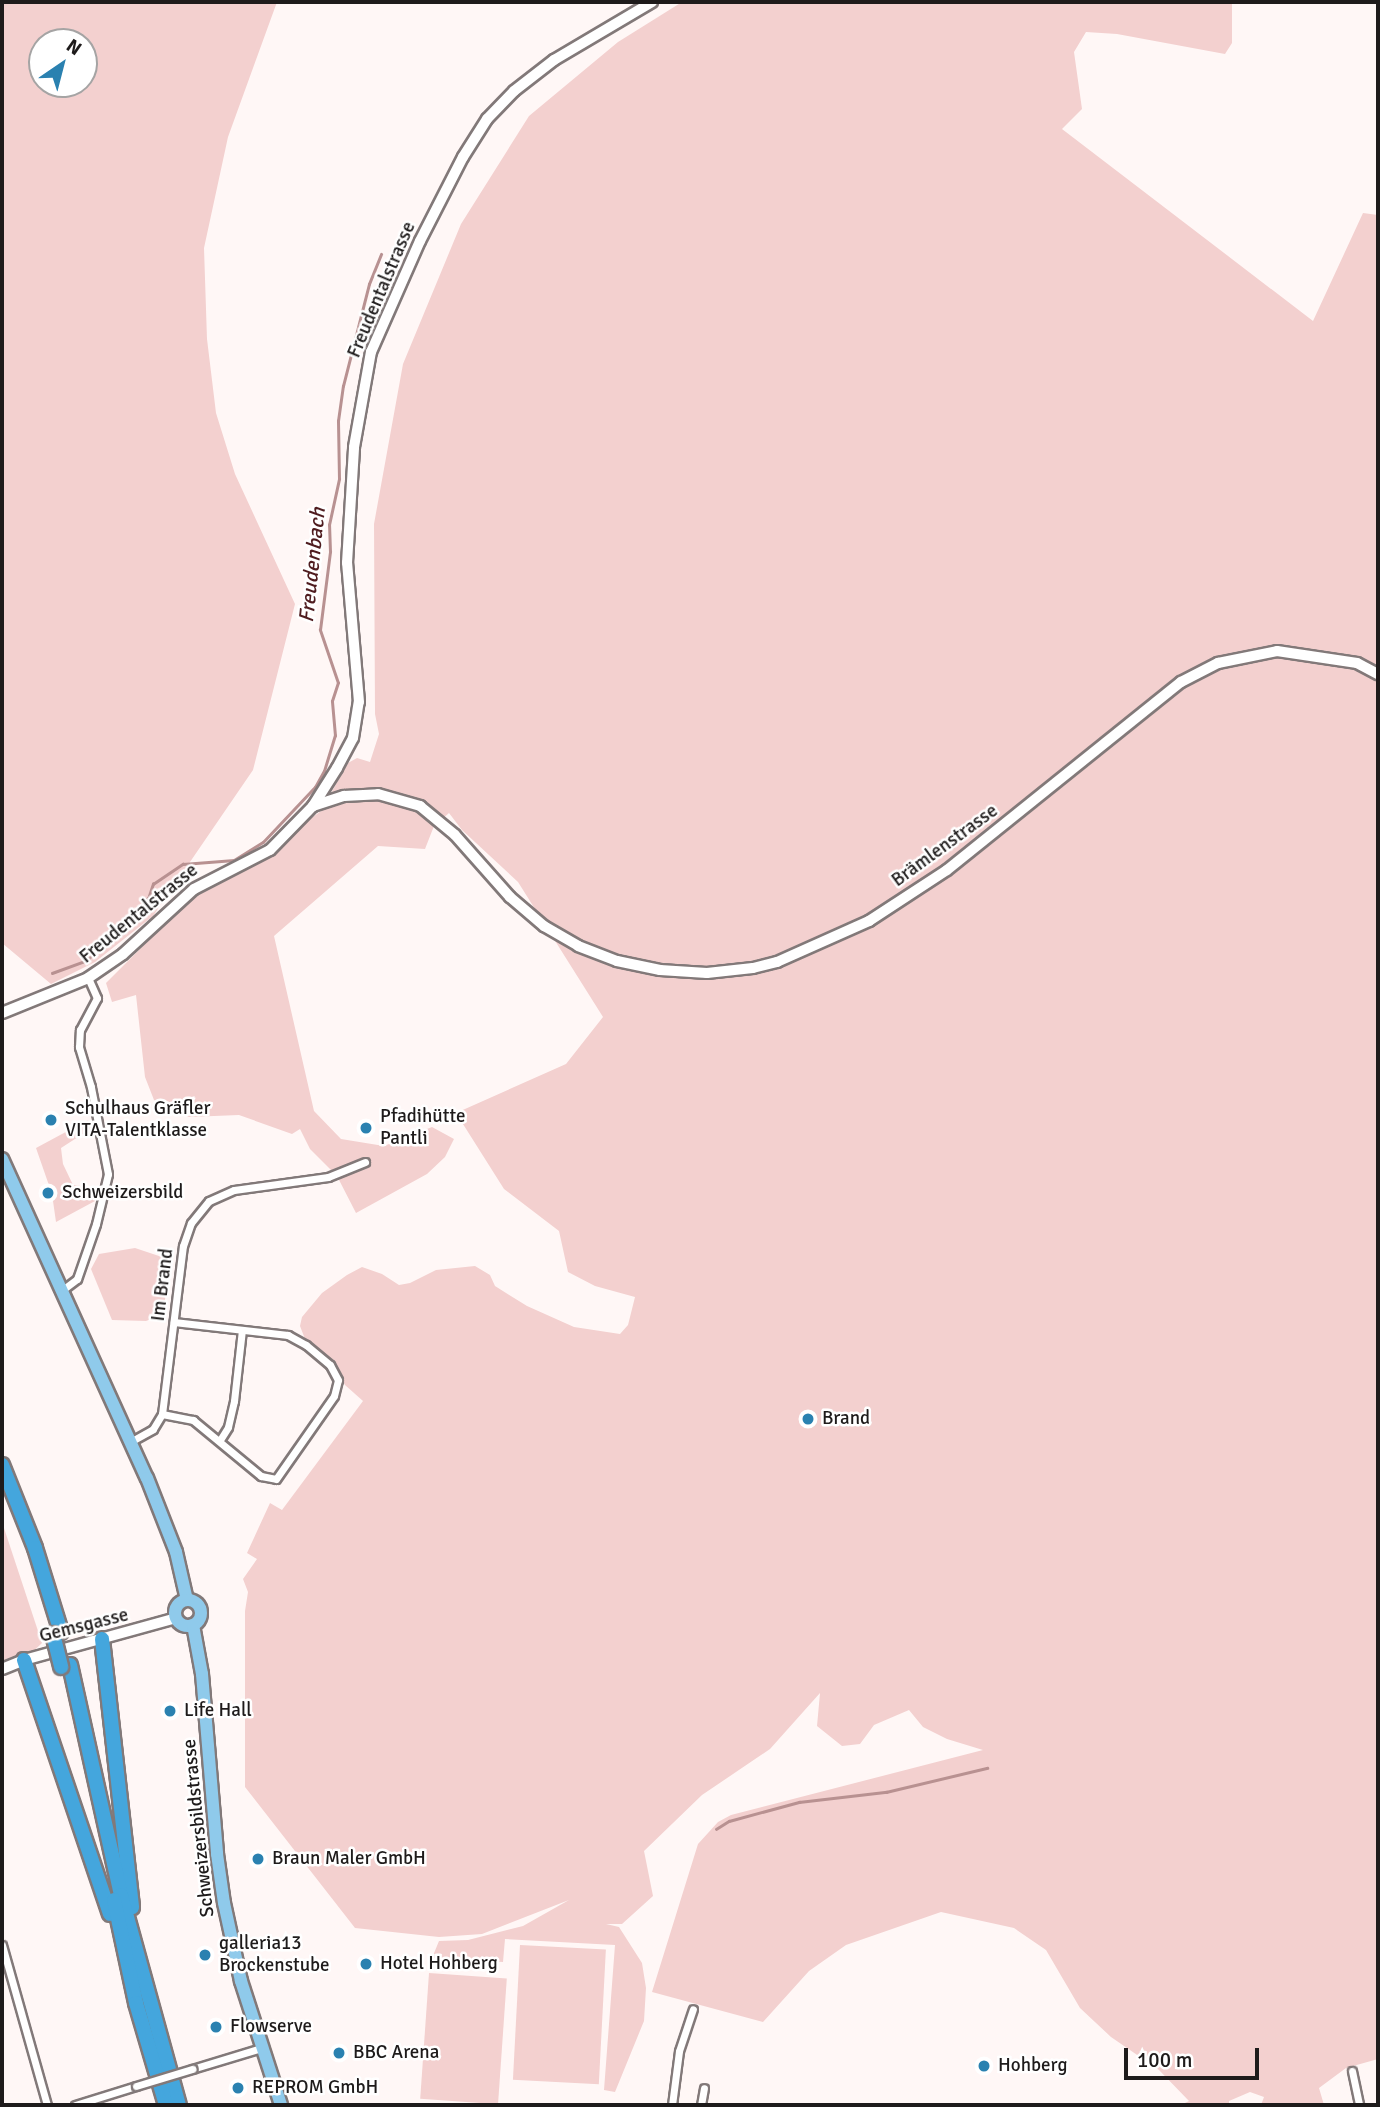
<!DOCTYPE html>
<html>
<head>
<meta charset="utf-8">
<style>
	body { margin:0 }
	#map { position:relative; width:1380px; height:2107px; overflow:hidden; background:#fff7f6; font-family:Signika,sans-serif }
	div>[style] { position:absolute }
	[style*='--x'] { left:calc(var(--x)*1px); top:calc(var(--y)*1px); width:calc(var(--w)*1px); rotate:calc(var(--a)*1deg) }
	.green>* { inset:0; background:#f3d0cf; transform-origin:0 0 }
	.stream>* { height:2.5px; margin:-1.25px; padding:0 1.25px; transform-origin:1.25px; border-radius:1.25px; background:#b89191 }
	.roads { filter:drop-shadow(2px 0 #827979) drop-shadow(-2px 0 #827979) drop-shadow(0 2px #827979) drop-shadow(0 -2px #827979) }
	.street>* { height:7px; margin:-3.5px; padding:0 3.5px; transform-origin:3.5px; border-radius:3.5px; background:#fff }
	.secondary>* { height:10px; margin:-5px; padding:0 5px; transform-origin:5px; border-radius:5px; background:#fff }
	.primary>* { height:12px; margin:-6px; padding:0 6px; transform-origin:6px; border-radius:6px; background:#8fcaeb }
	.primary>.ring { margin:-6px; padding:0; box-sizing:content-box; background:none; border:12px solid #8fcaeb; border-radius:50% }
	.highway>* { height:14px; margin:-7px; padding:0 7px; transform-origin:7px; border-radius:7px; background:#44a6dd }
	.bridges { filter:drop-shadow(2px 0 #827979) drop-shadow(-2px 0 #827979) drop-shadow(0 2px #827979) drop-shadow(0 -2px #827979) }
	.street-bridge>* { height:7px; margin:-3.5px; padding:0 3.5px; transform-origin:3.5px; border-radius:3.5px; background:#fff }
	.highway-bridge>* { height:14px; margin:-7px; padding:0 7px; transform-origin:7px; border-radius:7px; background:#44a6dd }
	.dots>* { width:19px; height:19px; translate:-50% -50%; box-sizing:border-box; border:4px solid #fff; border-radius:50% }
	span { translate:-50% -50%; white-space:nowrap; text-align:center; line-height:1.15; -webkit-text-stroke:5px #fff; paint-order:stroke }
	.street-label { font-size:19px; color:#1e1b1b }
	.poi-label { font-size:19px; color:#1e1b1b }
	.left { translate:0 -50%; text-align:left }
	.water-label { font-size:21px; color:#4f1c1f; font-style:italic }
	.frame { position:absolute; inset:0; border:4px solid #1e1b1b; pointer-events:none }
	.north { position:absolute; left:28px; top:28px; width:70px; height:70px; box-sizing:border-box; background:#fff; border:2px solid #a5a4a4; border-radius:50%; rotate:35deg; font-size:19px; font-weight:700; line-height:28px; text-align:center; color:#1e1b1b }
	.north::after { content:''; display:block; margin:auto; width:24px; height:32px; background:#2a81b0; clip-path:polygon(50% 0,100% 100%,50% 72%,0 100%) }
	.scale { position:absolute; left:1124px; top:2048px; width:135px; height:32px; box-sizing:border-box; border:4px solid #1e1b1b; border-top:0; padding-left:9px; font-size:21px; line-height:24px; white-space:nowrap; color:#1e1b1b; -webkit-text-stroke:5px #fff; paint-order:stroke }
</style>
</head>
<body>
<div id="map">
	<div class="green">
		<div style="clip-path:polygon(evenodd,2px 2px,277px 2px,228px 137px,204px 248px,207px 339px,216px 413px,235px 474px,295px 604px,253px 770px,153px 916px,95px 962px,51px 984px,2px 943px,2px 2px,84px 42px,84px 84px,42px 84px,42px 42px,84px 42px)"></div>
		<div style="clip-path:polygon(682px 2px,1232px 2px,1232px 43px,1225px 54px,1117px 34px,1086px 32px,1074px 52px,1082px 109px,1062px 129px,1313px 321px,1363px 213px,1378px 215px,1378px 2059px,1346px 2068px,1319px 2088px,1324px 2105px,1261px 2105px,1264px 2097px,1250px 2092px,1229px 2101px,1229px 2105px,1181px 2105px,1189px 2101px,1159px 2070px,1111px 2037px,1080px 2008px,1046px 1950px,1014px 1928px,941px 1912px,846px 1945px,809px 1971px,763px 2022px,652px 1992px,698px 1844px,718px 1822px,731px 1815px,983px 1750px,947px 1739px,923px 1727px,909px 1710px,874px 1725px,860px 1744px,842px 1746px,817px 1726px,820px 1693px,770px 1749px,702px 1795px,644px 1851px,653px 1896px,622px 1924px,606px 1924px,619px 1927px,642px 1963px,646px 1988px,644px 2021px,615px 2092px,604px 2090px,615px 1945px,505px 1939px,503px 1962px,432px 1958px,439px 1941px,468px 1940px,523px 1926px,569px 1900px,482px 1934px,439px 1937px,355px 1928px,245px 1787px,245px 1611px,248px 1592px,243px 1579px,257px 1559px,247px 1553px,270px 1503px,282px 1510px,363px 1401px,345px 1385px,333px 1362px,305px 1339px,300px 1326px,302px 1317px,322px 1293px,347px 1275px,362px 1267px,382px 1274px,399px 1285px,410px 1283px,436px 1270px,475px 1266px,490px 1275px,495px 1286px,527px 1306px,574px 1327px,620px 1334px,628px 1325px,635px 1297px,595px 1286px,568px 1272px,559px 1231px,504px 1189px,456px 1113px,566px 1064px,603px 1017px,518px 882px,462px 830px,449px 813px,434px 826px,425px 849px,378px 846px,274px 936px,314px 1111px,341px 1139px,384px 1146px,432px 1127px,454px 1139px,445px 1157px,427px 1174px,356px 1213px,337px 1176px,310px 1149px,300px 1129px,292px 1134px,239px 1115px,189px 1117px,154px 1100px,145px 1077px,136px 995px,112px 1002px,106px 983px,197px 892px,244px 868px,321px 811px,348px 763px,357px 758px,370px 762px,379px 734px,375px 714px,374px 524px,403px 364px,461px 224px,529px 116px,618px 42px)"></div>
		<div style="clip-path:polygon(88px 1120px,92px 1128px,61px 1148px,63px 1164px,73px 1185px,96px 1188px,95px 1201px,56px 1222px,52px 1194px,36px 1148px)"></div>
		<div style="clip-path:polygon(135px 1248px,168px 1259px,164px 1314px,146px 1321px,112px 1320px,91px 1269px,99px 1254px)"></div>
		<div style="clip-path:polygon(2px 1522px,42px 1643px,24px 1660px,2px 1669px)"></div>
		<div style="left:520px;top:1945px;width:86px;height:135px;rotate:3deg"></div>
		<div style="left:429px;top:1973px;width:78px;height:126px;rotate:4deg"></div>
	</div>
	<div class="stream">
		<div style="--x:52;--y:973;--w:37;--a:-20"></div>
		<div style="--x:87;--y:960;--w:31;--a:-45"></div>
		<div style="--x:109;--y:938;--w:20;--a:-30"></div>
		<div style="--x:126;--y:928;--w:39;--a:-54"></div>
		<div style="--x:149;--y:896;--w:13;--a:-72"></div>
		<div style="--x:153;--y:884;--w:36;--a:-34"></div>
		<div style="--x:183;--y:864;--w:51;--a:-4.5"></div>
		<div style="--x:234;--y:860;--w:34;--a:-32"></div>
		<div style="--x:263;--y:842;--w:76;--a:-46.6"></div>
		<div style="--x:315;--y:787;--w:18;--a:-61"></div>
		<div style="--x:324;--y:771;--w:37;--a:-73"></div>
		<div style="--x:335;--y:736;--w:35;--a:-95"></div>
		<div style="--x:332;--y:701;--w:19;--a:-72"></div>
		<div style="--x:338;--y:683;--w:56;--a:-108.8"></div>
		<div style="--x:320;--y:630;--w:79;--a:-82.7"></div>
		<div style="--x:330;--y:552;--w:27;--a:-92"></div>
		<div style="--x:329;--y:525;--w:47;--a:-77.7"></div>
		<div style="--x:339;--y:479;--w:58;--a:-91"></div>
		<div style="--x:338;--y:421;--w:35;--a:-82"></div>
		<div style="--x:343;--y:386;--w:105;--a:-75.7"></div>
		<div style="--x:369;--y:284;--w:32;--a:-68"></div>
		<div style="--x:716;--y:1829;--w:15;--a:-32"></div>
		<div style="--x:729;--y:1821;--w:73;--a:-15.2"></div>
		<div style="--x:799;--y:1802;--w:88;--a:-6.6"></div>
		<div style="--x:886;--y:1792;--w:104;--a:-13.4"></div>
	</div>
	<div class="roads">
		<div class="street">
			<div style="--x:61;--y:1291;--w:20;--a:-37"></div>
			<div style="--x:77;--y:1279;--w:58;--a:-70.9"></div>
			<div style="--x:96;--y:1224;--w:51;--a:-76.5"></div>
			<div style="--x:108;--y:1174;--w:89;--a:-101.1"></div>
			<div style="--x:91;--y:1087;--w:42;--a:-106.7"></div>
			<div style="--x:79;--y:1047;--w:17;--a:-87"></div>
			<div style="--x:80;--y:1030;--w:36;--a:-62"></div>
			<div style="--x:97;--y:998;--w:22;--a:-114"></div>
			<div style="--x:162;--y:1414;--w:32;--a:11"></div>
			<div style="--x:193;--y:1420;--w:88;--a:39.5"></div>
			<div style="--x:261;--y:1476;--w:15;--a:11"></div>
			<div style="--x:276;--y:1479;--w:101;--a:-55.1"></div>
			<div style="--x:334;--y:1396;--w:16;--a:-76"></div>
			<div style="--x:338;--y:1380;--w:17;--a:-118"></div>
			<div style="--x:330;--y:1365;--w:31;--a:-140"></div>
			<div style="--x:306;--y:1345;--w:21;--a:-151"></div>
			<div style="--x:288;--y:1335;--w:115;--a:-173.5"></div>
			<div style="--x:220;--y:1440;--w:15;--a:-58"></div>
			<div style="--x:228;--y:1427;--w:27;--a:-77"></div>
			<div style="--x:234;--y:1401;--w:71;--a:-83.6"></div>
			<div style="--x:130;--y:1442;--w:26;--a:-29"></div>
			<div style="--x:153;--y:1429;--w:17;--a:-59"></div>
			<div style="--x:162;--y:1414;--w:169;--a:-82.9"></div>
			<div style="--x:183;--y:1246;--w:24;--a:-71"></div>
			<div style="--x:191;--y:1223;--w:28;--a:-51"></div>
			<div style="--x:209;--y:1201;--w:27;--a:-24"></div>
			<div style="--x:234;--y:1190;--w:95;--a:-7.9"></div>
			<div style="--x:328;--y:1177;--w:40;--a:-22"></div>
			<div style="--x:2;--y:1945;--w:166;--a:74.3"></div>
			<div style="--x:192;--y:2069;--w:72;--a:-16.9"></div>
			<div style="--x:1352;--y:2071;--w:35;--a:78"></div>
			<div style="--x:75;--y:2105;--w:64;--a:-17.3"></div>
			<div style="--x:672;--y:2105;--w:54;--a:-82.6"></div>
			<div style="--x:679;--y:2051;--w:44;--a:-71.6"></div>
			<div style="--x:701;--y:2105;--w:17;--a:-80"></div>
		</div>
		<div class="secondary">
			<div style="--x:313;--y:806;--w:33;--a:-18"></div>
			<div style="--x:344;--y:796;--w:34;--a:-3"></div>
			<div style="--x:378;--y:794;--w:44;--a:15.9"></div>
			<div style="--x:420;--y:806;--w:45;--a:39.6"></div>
			<div style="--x:455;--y:835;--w:83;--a:48.4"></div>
			<div style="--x:510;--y:897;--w:45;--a:40.5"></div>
			<div style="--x:544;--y:926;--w:39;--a:30"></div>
			<div style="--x:578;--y:946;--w:42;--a:21"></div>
			<div style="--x:617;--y:961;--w:44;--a:11.8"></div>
			<div style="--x:660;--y:970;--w:47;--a:3.7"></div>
			<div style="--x:707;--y:973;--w:46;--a:-6.2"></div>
			<div style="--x:753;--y:968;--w:25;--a:-14"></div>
			<div style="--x:777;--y:962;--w:101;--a:-24"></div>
			<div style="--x:869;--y:921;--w:93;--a:-33.2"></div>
			<div style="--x:947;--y:870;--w:300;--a:-38.8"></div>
			<div style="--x:1181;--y:682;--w:42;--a:-27.2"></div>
			<div style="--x:1218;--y:663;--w:60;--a:-11.5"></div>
			<div style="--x:1277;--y:651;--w:81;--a:8.5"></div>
			<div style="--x:1357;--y:663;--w:24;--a:28"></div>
			<div style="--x:2;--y:1013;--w:93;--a:-22.1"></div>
			<div style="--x:88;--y:978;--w:42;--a:-34.4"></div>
			<div style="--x:123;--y:954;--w:96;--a:-42.5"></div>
			<div style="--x:194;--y:889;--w:85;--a:-27.2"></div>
			<div style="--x:270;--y:850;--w:62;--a:-45.7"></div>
			<div style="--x:313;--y:806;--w:45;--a:-57.7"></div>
			<div style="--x:337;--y:768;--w:34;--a:-62"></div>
			<div style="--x:353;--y:738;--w:36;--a:-81"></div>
			<div style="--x:359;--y:702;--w:140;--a:-94.9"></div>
			<div style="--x:347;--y:563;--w:116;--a:-86.5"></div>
			<div style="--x:354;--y:447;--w:97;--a:-79.9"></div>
			<div style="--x:371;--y:352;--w:121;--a:-66.2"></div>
			<div style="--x:420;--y:241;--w:94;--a:-62.9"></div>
			<div style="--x:463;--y:157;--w:45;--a:-57.7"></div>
			<div style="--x:487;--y:119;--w:39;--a:-46"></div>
			<div style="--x:514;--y:91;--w:51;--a:-37.8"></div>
			<div style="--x:554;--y:60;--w:114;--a:-30.6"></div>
			<div style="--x:2;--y:1669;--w:24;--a:-22"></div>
			<div style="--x:24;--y:1660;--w:158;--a:-15.4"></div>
		</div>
		<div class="primary">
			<div style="--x:2;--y:1159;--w:350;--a:65.6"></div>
			<div style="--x:147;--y:1478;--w:79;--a:68.6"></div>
			<div style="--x:176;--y:1552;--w:49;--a:77.1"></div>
			<div class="ring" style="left:175px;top:1600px;width:14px;height:14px"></div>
			<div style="--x:193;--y:1625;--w:50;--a:79.6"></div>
			<div style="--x:202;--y:1674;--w:181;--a:85.2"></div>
			<div style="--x:217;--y:1854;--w:49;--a:81.9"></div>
			<div style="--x:224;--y:1903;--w:80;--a:77.7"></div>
			<div style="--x:241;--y:1981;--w:130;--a:72.1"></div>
		</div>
		<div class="highway">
			<div style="--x:2;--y:1465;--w:89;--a:68.3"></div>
			<div style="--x:35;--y:1548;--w:88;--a:72.8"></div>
			<div style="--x:102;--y:1639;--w:270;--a:83.6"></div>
			<div style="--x:24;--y:1660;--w:268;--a:71.3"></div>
			<div style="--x:70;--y:1665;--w:236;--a:77.5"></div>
			<div style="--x:121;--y:1895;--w:218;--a:74.6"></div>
			<div style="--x:114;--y:1900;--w:105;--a:77.9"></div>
			<div style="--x:136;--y:2003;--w:106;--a:73.6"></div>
		</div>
	</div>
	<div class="bridges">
		<div class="street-bridge">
			<div style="--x:136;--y:2086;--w:59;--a:-16.9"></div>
		</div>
		<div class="highway-bridge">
			<div style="--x:53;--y:1634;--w:34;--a:76"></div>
		</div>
	</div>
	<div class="dots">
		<div style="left:51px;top:1120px;background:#2a81b0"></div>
		<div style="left:366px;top:1128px;background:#2a81b0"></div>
		<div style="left:48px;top:1193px;background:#2a81b0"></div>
		<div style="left:808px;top:1419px;background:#2a81b0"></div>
		<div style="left:170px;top:1711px;background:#2a81b0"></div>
		<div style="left:258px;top:1859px;background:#2a81b0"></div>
		<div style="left:205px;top:1955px;background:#2a81b0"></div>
		<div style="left:366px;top:1964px;background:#2a81b0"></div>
		<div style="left:216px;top:2027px;background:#2a81b0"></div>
		<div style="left:339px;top:2053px;background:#2a81b0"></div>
		<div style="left:984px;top:2066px;background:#2a81b0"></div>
		<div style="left:238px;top:2088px;background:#2a81b0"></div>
	</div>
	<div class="street-label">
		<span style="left:382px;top:290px;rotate:-67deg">Freudentalstrasse</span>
		<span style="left:945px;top:846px;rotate:-36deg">Brämlenstrasse</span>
		<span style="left:139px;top:914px;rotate:-39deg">Freudentalstrasse</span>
		<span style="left:163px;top:1285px;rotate:-83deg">Im Brand</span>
		<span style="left:84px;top:1626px;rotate:-14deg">Gemsgasse</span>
		<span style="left:199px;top:1828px;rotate:-96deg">Schweizersbildstrasse</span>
	</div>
	<div class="poi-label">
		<span class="left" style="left:65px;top:1120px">Schulhaus Gräfler<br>VITA-Talentklasse</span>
		<span class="left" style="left:380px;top:1128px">Pfadihütte<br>Pantli</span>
		<span class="left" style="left:62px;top:1193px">Schweizersbild</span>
		<span class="left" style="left:822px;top:1419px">Brand</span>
		<span class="left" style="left:184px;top:1711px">Life Hall</span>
		<span class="left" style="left:272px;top:1859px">Braun Maler GmbH</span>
		<span class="left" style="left:219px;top:1955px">galleria13<br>Brockenstube</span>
		<span class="left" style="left:380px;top:1964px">Hotel Hohberg</span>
		<span class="left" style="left:230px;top:2027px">Flowserve</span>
		<span class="left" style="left:353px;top:2053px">BBC Arena</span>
		<span class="left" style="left:998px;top:2066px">Hohberg</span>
		<span class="left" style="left:252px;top:2088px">REPROM GmbH</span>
	</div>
	<div class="water-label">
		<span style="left:312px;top:565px;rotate:-84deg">Freudenbach</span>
	</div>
	<div class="frame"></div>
	<div class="north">N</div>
	<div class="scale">100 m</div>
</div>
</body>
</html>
